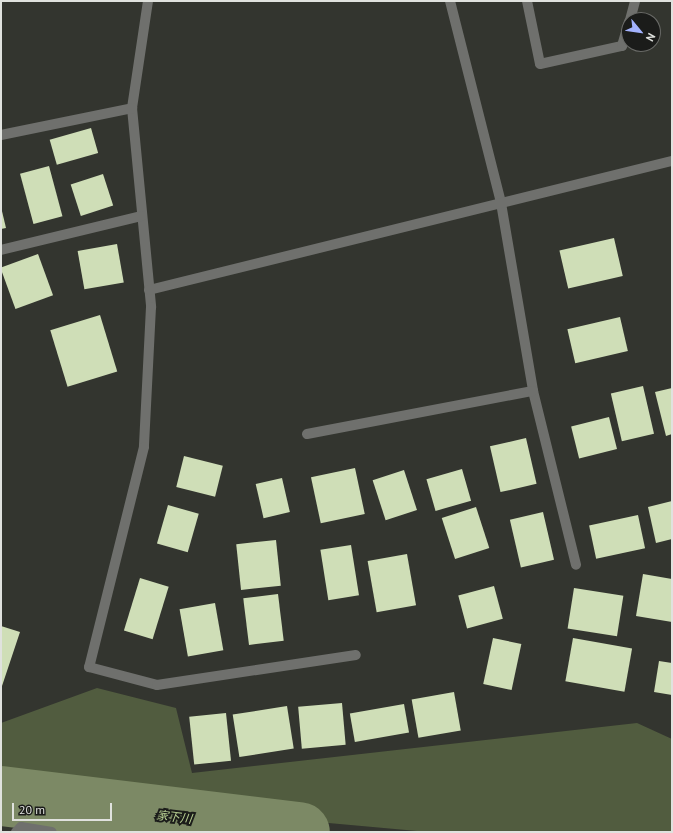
<!DOCTYPE html>
<html>
<head>
<meta charset="utf-8">
<style>
	body { margin:0 }
	#map { position:relative; width:673px; height:833px; overflow:hidden; background:#33352f; font-family:"PT Sans","Noto Sans JP",sans-serif }
	div>[style] { position:absolute }
	[style*='--x'] { left:calc(var(--x)*1px); top:calc(var(--y)*1px); width:calc(var(--w)*1px); rotate:calc(var(--a)*1deg) }
	.green>* { inset:0; background:#515c3f }
	.stream>* { height:10px; margin:-5px; padding:0 5px; transform-origin:5px; border-radius:5px; background:#7c8965 }
	.river>* { height:60px; margin:-30px; padding:0 30px; transform-origin:30px; border-radius:30px; background:#7c8965 }
	.building>* { inset:0; background:#cfdeb7; transform-origin:0 0 }
	.minor>* { height:10px; margin:-5px; padding:0 5px; transform-origin:5px; border-radius:5px; background:#6f706d }
	span { translate:-50% -50%; white-space:nowrap; text-align:center; line-height:1.15; -webkit-text-stroke:4px #1b1c1a; paint-order:stroke }
	.water-label { font-size:12px; color:#b9d093; font-style:italic }
	.frame { position:absolute; inset:0; border:2px solid #e0e2de; pointer-events:none }
	.north { position:absolute; left:621px; top:12px; width:40px; height:40px; box-sizing:border-box; background:#1b1c1a; border:1px solid #6a6b68; border-radius:50%; rotate:119deg; font-size:11px; font-weight:700; line-height:16px; text-align:center; color:#e0e2de }
	.north::after { content:''; display:block; margin:auto; width:14px; height:18px; background:#a3b2fd; clip-path:polygon(50% 0,100% 100%,50% 72%,0 100%) }
	.scale { position:absolute; left:12px; top:803px; width:100px; height:18px; box-sizing:border-box; border:2px solid #e0e2de; border-top:0; padding-left:5px; font-size:12px; line-height:14px; white-space:nowrap; color:#e0e2de; -webkit-text-stroke:3px #1b1c1a; paint-order:stroke }
</style>
</head>
<body>
<div id="map">
	<div class="green">
		<div style="clip-path:polygon(97px 688px,176px 708px,192px 773px,637px 723px,672px 739px,672px 832px,428px 832px,29px 796px,1px 788px,1px 723px)"></div>
	</div>
	<div class="stream">
		<div style="--x:21;--y:800;--w:37;--a:61"></div>
	</div>
	<div class="river">
		<div style="--x:1;--y:796;--w:301;--a:6.9"></div>
	</div>
	<div class="building">
		<div style="left:91px;top:128px;width:26px;height:43px;rotate:74deg"></div>
		<div style="left:49px;top:166px;width:52px;height:30px;rotate:75deg"></div>
		<div style="left:103px;top:174px;width:33px;height:34px;rotate:72deg"></div>
		<div style="clip-path:polygon(1px 207px,6px 228px,1px 229px)"></div>
		<div style="left:614px;top:238px;width:39px;height:56px;rotate:77deg"></div>
		<div style="left:117px;top:244px;width:39px;height:40px;rotate:80deg"></div>
		<div style="left:38px;top:254px;width:44px;height:40px;rotate:70deg"></div>
		<div style="left:100px;top:315px;width:59px;height:52px;rotate:73deg"></div>
		<div style="left:620px;top:317px;width:35px;height:54px;rotate:77deg"></div>
		<div style="left:643px;top:386px;width:49px;height:33px;rotate:77deg"></div>
		<div style="clip-path:polygon(672px 388px,672px 434px,666px 436px,655px 392px)"></div>
		<div style="left:609px;top:417px;width:33px;height:39px;rotate:76deg"></div>
		<div style="left:526px;top:438px;width:47px;height:37px;rotate:77deg"></div>
		<div style="left:184px;top:456px;width:40px;height:32px;rotate:14deg"></div>
		<div style="left:355px;top:468px;width:47px;height:45px;rotate:78deg"></div>
		<div style="left:462px;top:469px;width:33px;height:37px;rotate:74deg"></div>
		<div style="left:404px;top:470px;width:42px;height:33px;rotate:72deg"></div>
		<div style="left:282px;top:478px;width:35px;height:27px;rotate:77deg"></div>
		<div style="clip-path:polygon(672px 501px,672px 539px,656px 543px,648px 507px)"></div>
		<div style="left:168px;top:505px;width:32px;height:40px;rotate:16deg"></div>
		<div style="left:476px;top:507px;width:43px;height:36px;rotate:72deg"></div>
		<div style="left:543px;top:512px;width:49px;height:34px;rotate:77deg"></div>
		<div style="left:638px;top:515px;width:34px;height:50px;rotate:78deg"></div>
		<div style="left:276px;top:540px;width:46px;height:40px;rotate:84deg"></div>
		<div style="left:351px;top:545px;width:51px;height:31px;rotate:81deg"></div>
		<div style="left:407px;top:554px;width:52px;height:40px;rotate:80deg"></div>
		<div style="clip-path:polygon(643px 574px,672px 579px,672px 622px,636px 616px)"></div>
		<div style="left:140px;top:578px;width:30px;height:55px;rotate:17deg"></div>
		<div style="left:494px;top:586px;width:34px;height:37px;rotate:75deg"></div>
		<div style="left:574px;top:588px;width:50px;height:41px;rotate:9deg"></div>
		<div style="left:278px;top:594px;width:47px;height:35px;rotate:83deg"></div>
		<div style="left:215px;top:603px;width:48px;height:36px;rotate:80deg"></div>
		<div style="clip-path:polygon(1px 626px,20px 632px,1px 689px)"></div>
		<div style="left:493px;top:638px;width:29px;height:47px;rotate:12deg"></div>
		<div style="left:573px;top:638px;width:60px;height:44px;rotate:10deg"></div>
		<div style="clip-path:polygon(659px 661px,672px 663px,672px 695px,654px 692px)"></div>
		<div style="left:454px;top:692px;width:39px;height:43px;rotate:80deg"></div>
		<div style="left:342px;top:703px;width:42px;height:44px;rotate:85deg"></div>
		<div style="left:404px;top:704px;width:29px;height:55px;rotate:80deg"></div>
		<div style="left:287px;top:706px;width:43px;height:55px;rotate:81deg"></div>
		<div style="left:226px;top:713px;width:48px;height:37px;rotate:84deg"></div>
	</div>
	<div class="minor">
		<div style="--x:148;--y:1;--w:108;--a:98.5"></div>
		<div style="--x:132;--y:108;--w:200;--a:84.5"></div>
		<div style="--x:151;--y:307;--w:140;--a:92.9"></div>
		<div style="--x:144;--y:447;--w:227;--a:104"></div>
		<div style="--x:89;--y:667;--w:70;--a:14.8"></div>
		<div style="--x:157;--y:685;--w:201;--a:-8.6"></div>
		<div style="--x:450;--y:1;--w:208;--a:75.8"></div>
		<div style="--x:501;--y:203;--w:191;--a:80.3"></div>
		<div style="--x:533;--y:391;--w:179;--a:76.1"></div>
		<div style="--x:527;--y:1;--w:64;--a:78.3"></div>
		<div style="--x:540;--y:64;--w:84;--a:-12.4"></div>
		<div style="--x:622;--y:46;--w:25;--a:-74"></div>
		<div style="--x:630;--y:20;--w:20;--a:-75"></div>
		<div style="--x:1;--y:135;--w:134;--a:-11.6"></div>
		<div style="--x:1;--y:250;--w:145;--a:-13.6"></div>
		<div style="--x:149;--y:290;--w:539;--a:-13.86"></div>
		<div style="--x:307;--y:434;--w:230;--a:-10.8"></div>
		<div style="--x:16;--y:832;--w:7;--a:-45"></div>
		<div style="--x:21;--y:827;--w:31;--a:9"></div>
	</div>
	<div class="water-label">
		<span style="left:174px;top:817px;rotate:7deg">家下川</span>
	</div>
	<div class="frame"></div>
	<div class="north">N</div>
	<div class="scale">20 m</div>
</div>
</body>
</html>
